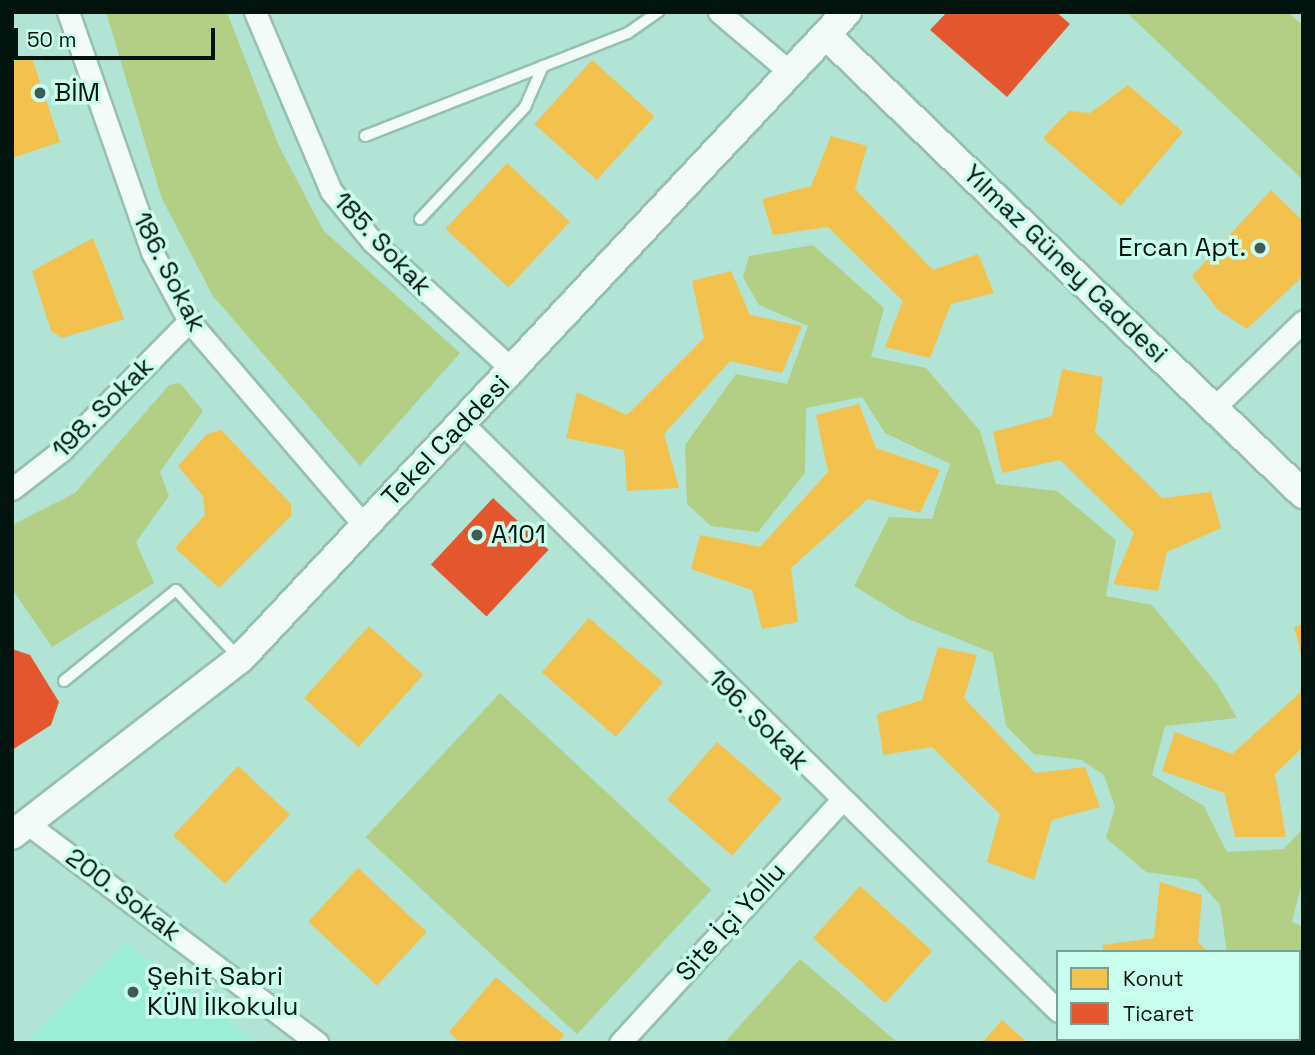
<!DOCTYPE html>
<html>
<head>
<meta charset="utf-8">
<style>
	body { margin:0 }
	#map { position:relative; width:1315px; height:1055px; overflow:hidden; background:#b1e4d5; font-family:"Space Grotesk",sans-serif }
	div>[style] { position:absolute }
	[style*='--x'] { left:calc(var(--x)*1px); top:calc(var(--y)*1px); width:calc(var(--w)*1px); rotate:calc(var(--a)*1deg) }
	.built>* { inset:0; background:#9cedd6 }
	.green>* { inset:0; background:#b2cf85; transform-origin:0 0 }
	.homes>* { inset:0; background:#f2c14e; transform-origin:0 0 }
	.shops>* { inset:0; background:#e4572e; transform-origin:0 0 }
	.roads { filter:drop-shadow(2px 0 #97bfb4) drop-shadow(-2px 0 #97bfb4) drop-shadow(0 2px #97bfb4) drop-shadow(0 -2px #97bfb4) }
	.service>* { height:10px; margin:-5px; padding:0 5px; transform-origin:5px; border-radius:5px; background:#f3fbf9 }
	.minor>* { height:21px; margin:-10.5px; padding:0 10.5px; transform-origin:10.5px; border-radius:10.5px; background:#f3fbf9 }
	.tertiary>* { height:28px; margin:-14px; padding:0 14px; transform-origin:14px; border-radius:14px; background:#f3fbf9 }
	.dots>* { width:19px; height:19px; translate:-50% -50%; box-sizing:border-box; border:4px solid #c9feee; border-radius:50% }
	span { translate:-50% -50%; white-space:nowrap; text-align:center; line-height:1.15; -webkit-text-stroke:7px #c9feee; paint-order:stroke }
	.poi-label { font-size:26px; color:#00130d }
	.left { translate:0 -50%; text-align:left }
	.right { translate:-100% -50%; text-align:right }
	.street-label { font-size:26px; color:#00130d }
	.frame { position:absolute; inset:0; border:14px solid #00130d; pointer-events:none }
	.legend { position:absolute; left:1056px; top:950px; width:245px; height:91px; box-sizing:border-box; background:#c9feee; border:2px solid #79a094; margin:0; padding:9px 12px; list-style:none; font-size:21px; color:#00130d }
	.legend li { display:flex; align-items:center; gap:14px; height:35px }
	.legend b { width:35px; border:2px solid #79a094 }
	.scale { position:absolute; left:14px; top:28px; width:201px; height:32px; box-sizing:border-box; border:4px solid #00130d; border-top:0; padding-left:9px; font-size:21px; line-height:24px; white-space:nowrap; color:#00130d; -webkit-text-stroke:5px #c9feee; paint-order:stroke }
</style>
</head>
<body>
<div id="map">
	<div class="built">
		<div style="clip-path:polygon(125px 942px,258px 1043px,25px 1043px)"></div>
	</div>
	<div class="green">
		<div style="clip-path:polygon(106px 12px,227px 12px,278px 144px,323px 230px,460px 353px,360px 466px,213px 296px,162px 199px)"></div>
		<div style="clip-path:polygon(1126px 12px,1288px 12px,1303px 26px,1303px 180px)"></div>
		<div style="clip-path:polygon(813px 245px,884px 308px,871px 357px,926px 368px,980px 431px,996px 484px,1057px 491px,1116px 540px,1106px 596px,1152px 605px,1217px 684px,1237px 718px,1165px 726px,1152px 775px,1204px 806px,1227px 852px,1284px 849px,1303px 828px,1303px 878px,1292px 922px,1303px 927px,1303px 994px,1299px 952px,1227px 952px,1220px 905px,1197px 879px,1146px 872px,1106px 838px,1115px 807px,1104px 775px,1081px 760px,1034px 754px,1006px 726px,993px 653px,908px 619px,854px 586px,889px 517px,932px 519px,950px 464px,885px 433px,862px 397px,806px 408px,805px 473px,758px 532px,711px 526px,687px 504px,685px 445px,736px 374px,787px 384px,808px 326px,759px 305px,743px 277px,749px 256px)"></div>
		<div style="clip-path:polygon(180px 383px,203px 411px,160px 472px,169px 496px,136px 542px,154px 583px,52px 647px,12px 589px,12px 525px,75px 493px,169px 385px)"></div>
		<div style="left:500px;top:693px;width:289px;height:197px;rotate:43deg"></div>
		<div style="clip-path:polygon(800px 959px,898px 1043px,724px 1043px)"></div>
	</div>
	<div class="homes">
		<div style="clip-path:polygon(31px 55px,60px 142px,12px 158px,12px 62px)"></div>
		<div style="left:592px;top:60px;width:84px;height:86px;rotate:42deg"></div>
		<div style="clip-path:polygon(1128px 85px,1183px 132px,1121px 206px,1043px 138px,1069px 111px,1090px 113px)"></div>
		<div style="clip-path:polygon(831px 136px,867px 146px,855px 189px,933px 270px,978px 254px,994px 293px,951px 304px,930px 358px,885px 347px,903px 301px,828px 227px,773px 235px,762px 199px,811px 186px)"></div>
		<div style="left:507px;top:163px;width:86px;height:90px;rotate:43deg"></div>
		<div style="clip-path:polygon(1271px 190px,1303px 221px,1303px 276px,1247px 329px,1218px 310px,1192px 276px)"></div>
		<div style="clip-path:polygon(93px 238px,124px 319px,62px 338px,51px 331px,32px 271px)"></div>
		<div style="clip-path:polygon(731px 271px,750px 315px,802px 326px,782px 373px,730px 361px,664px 434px,679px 488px,627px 491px,624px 450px,566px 438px,577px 392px,627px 415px,704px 338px,692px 281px)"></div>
		<div style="clip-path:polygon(1062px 369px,1103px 377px,1095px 432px,1162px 498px,1211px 492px,1221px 528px,1167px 552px,1158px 591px,1113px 584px,1134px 533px,1060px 460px,1002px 473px,993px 432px,1052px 416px)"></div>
		<div style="clip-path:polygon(859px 404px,876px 448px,940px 470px,920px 513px,868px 499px,791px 568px,798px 622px,762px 629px,752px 590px,691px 569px,700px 535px,760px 547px,828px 472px,816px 415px)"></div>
		<div style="clip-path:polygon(221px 430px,291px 504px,291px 516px,219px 588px,175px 548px,205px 515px,203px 496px,178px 466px,207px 434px)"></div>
		<div style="left:589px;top:618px;width:98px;height:72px;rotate:41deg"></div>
		<div style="clip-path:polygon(1303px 624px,1303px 658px,1302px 658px,1294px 627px)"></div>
		<div style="left:369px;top:626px;width:73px;height:97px;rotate:42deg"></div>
		<div style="clip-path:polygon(938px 647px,977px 655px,964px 698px,1035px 773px,1085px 767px,1100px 807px,1052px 820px,1034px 880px,987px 862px,1000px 814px,932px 747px,883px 755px,877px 714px,922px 700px)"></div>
		<div style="clip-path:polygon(1303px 690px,1303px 747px,1275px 774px,1286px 837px,1235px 837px,1224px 793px,1162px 771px,1175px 732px,1232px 754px)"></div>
		<div style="left:717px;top:742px;width:86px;height:76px;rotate:41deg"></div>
		<div style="left:238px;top:766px;width:71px;height:95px;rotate:43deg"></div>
		<div style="left:358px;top:868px;width:94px;height:73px;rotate:43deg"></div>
		<div style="clip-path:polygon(1160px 882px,1202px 895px,1198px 942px,1208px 952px,1104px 952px,1102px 945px,1154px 938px)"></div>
		<div style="left:860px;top:886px;width:97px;height:70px;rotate:42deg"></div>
		<div style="clip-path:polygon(496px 977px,564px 1035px,557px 1043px,461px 1043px,449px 1032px)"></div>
		<div style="clip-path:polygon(1299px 1009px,1303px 1043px,1242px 1039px,1299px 1039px)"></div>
		<div style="clip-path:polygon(1002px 1020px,1028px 1043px,982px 1043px)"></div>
	</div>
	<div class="shops">
		<div style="clip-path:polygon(947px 12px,1056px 12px,1070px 24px,1007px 97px,930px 30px)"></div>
		<div style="left:493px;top:498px;width:76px;height:91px;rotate:43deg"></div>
		<div style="clip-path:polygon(12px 649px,30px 655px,59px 702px,51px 725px,12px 750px)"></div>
	</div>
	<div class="roads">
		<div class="service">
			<div style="--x:365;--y:136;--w:282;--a:-21.4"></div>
			<div style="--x:628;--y:33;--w:37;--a:-35"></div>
			<div style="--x:420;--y:219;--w:154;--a:-46.8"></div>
			<div style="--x:525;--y:107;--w:45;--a:-66.3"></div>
			<div style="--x:64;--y:681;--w:144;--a:-39.1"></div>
			<div style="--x:176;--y:590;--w:94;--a:47.2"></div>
		</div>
		<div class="minor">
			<div style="--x:68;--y:12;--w:254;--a:70.7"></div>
			<div style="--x:152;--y:252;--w:78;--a:61.8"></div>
			<div style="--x:189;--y:321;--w:270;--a:49.4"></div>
			<div style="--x:255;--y:12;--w:194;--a:67"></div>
			<div style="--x:331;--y:191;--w:65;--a:50.6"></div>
			<div style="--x:372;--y:241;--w:193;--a:42.5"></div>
			<div style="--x:719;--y:12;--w:94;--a:40.3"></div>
			<div style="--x:1214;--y:408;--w:124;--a:-44.3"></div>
			<div style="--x:463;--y:424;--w:836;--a:44.61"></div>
			<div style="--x:12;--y:489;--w:62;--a:-37.8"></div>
			<div style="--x:61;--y:451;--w:182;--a:-45.4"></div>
			<div style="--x:28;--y:824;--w:363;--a:37.1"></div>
			<div style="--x:1087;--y:1039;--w:6;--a:45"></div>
			<div style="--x:620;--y:1043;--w:328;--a:-47.6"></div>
		</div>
		<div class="tertiary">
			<div style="--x:826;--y:35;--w:662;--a:43.9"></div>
			<div style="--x:12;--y:835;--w:288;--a:-37.7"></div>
			<div style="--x:240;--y:659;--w:887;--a:-46.83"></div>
		</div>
	</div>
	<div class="dots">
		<div style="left:40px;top:93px;background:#3e5c53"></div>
		<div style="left:1260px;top:248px;background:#3e5c53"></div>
		<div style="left:477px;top:535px;background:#3e5c53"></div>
		<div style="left:133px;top:992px;background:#3e5c53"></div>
	</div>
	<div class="poi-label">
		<span class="left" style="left:54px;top:93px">BİM</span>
		<span class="right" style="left:1246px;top:248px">Ercan Apt.</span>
		<span class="left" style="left:491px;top:535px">A101</span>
		<span class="left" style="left:147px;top:992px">Şehit Sabri<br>KÜN İlkokulu</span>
	</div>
	<div class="street-label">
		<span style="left:382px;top:244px;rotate:47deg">185. Sokak</span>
		<span style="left:1065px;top:264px;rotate:44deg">Yılmaz Güney Caddesi</span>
		<span style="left:169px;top:272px;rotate:63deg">186. Sokak</span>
		<span style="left:103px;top:408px;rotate:-45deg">198. Sokak</span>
		<span style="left:446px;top:441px;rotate:-46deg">Tekel Caddesi</span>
		<span style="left:758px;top:720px;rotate:45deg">196. Sokak</span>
		<span style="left:123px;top:895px;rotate:37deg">200. Sokak</span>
		<span style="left:731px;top:922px;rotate:-48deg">Site İçi Yollu</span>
	</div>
	<div class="frame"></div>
	<ul class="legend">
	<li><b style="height:19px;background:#f2c14e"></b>Konut</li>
	<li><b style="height:19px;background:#e4572e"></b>Ticaret</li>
	</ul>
	<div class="scale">50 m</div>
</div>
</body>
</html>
